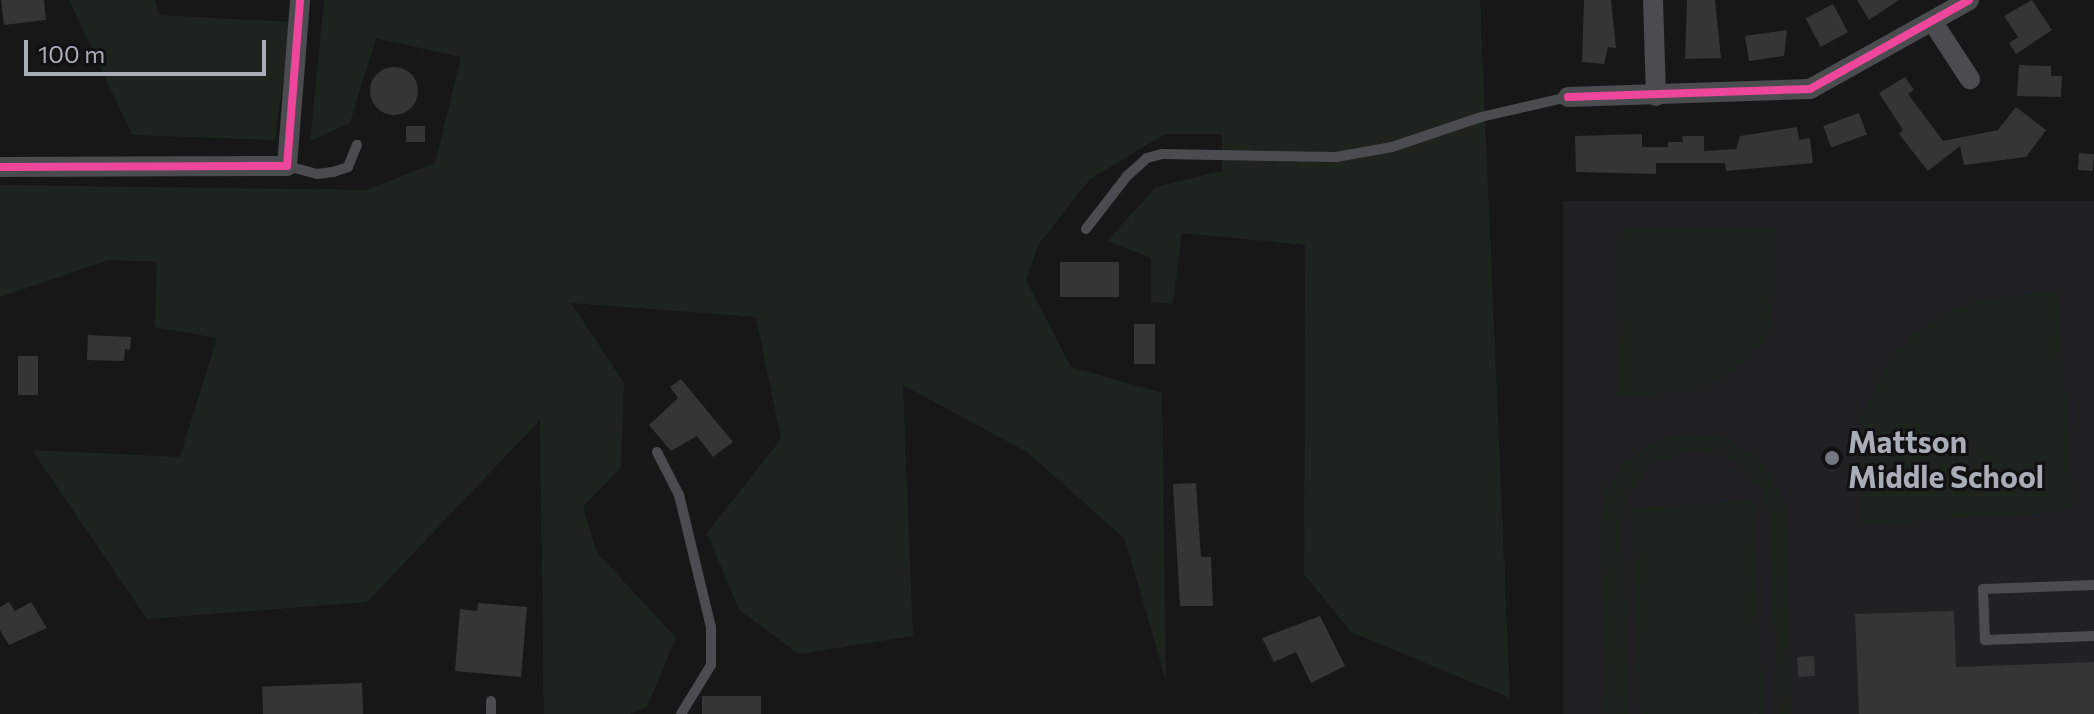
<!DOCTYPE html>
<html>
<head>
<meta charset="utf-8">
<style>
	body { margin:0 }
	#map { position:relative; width:2094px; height:714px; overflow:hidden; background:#171717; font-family:Commissioner,sans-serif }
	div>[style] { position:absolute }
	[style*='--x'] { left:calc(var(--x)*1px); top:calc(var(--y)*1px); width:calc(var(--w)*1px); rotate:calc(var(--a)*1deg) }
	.built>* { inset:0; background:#212123; transform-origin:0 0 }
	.green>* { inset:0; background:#1d241e; transform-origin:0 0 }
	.building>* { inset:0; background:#353536; transform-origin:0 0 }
	.round { border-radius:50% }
	.lane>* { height:10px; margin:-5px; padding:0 5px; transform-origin:5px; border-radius:5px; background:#4b4c50 }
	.street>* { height:20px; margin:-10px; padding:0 10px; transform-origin:10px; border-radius:10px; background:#4b4c50 }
	.cycleway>* { height:8px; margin:-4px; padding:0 4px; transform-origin:4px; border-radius:4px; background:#ed469a }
	.dots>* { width:22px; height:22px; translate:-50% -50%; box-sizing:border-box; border:4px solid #111113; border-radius:50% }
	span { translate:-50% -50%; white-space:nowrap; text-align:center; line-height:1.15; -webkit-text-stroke:6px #111113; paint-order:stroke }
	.poi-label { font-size:30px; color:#a8adb8; font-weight:700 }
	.left { translate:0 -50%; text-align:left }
	.scale { position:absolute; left:24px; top:40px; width:242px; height:36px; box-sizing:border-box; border:4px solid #a8adb8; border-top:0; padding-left:10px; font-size:24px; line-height:28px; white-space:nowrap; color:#a8adb8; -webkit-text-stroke:6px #111113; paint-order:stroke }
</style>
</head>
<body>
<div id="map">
	<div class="built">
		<div style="left:2094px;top:201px;width:513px;height:531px;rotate:90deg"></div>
	</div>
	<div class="green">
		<div style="clip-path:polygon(69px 0,155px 0,159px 15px,291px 22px,275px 140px,132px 135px)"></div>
		<div style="clip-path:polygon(324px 0,1480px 0,1510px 698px,1351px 632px,1304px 574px,1305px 245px,1182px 233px,1173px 304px,1151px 302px,1151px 258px,1107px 241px,1156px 187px,1222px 171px,1222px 134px,1165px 134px,1090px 179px,1038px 245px,1026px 280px,1071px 367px,1162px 393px,1166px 681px,1125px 539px,1027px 452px,903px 385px,913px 636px,799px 654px,739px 610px,707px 533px,781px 439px,756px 317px,571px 303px,624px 383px,621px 467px,583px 507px,596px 551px,676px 638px,647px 707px,630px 714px,544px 714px,540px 420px,367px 602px,147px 619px,32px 450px,180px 457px,217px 338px,155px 327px,157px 262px,109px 260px,0 297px,0 185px,366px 190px,435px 163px,461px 57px,376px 38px,350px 123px,310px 141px)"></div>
		<div style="clip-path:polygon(1776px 228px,1775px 296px,1765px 340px,1737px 368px,1701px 390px,1618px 397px,1615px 243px,1627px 229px)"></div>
		<div style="clip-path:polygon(2058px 291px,2072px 503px,2059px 512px,1862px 524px,1863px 414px,1887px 365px,1912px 336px,1949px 311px,1986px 298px)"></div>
		<div style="clip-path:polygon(1690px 433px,1726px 439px,1758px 458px,1786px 506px,1792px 714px,1777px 714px,1771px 521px,1764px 492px,1735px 460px,1693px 449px,1652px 463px,1626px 498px,1621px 528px,1629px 714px,1607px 714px,1599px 531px,1605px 495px,1624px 463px,1638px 453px,1654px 442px)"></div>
		<div style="left:1752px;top:501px;width:213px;height:122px;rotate:87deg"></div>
	</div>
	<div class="building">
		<div style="clip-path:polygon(1px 0,44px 0,46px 20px,4px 25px)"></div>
		<div style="clip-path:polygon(1584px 0,1611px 0,1616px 48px,1608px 47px,1604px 64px,1582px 62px)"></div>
		<div style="clip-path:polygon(1687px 0,1715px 0,1721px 58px,1685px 59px)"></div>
		<div style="clip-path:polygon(1857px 0,1899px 0,1869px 20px)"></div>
		<div style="clip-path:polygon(2032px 0,2052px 30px,2016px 54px,2009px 43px,2018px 37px,2004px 16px)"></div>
		<div style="left:1833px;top:4px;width:32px;height:31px;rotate:62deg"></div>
		<div style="clip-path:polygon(1787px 30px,1784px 56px,1749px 61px,1745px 36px)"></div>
		<div style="clip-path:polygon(2019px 65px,2051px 66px,2051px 76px,2062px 76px,2061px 97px,2017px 96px)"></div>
		<div class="round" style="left:370px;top:67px;width:48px;height:48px"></div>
		<div style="clip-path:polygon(1905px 77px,1914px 90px,1908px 94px,1943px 141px,1998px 130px,2016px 107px,2046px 130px,2026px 157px,1964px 165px,1960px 146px,1928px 171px,1899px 134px,1903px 130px,1879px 93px)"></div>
		<div style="left:1859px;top:113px;width:23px;height:38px;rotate:70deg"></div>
		<div style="left:406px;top:126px;width:19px;height:16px"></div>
		<div style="clip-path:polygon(1797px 127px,1799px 140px,1810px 138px,1813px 163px,1726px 171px,1725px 163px,1656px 163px,1656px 174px,1576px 172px,1575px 136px,1642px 134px,1642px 147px,1668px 147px,1668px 142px,1683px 142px,1682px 136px,1704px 136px,1704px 151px,1736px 149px,1740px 136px)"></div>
		<div style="left:2079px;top:153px;width:15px;height:17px;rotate:4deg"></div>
		<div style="left:1060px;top:262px;width:59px;height:35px"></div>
		<div style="left:1134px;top:324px;width:21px;height:40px"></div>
		<div style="clip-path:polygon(88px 335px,131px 337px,130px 350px,125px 349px,124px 361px,87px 360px)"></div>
		<div style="left:18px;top:356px;width:20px;height:39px"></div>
		<div style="clip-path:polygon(681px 379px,733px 442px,713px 457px,697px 436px,671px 451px,649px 425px,678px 398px,670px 387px)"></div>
		<div style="clip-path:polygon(1196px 483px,1201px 557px,1211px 557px,1213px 606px,1180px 606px,1173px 484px)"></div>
		<div style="clip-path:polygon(9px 602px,15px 611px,31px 602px,47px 628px,9px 645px,0 630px,0 607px)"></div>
		<div style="clip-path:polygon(478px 603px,527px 607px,521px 677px,455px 671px,460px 609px,477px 611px)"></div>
		<div style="clip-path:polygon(1954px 611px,1956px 667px,2094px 662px,2094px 714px,1859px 714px,1855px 614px)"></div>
		<div style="clip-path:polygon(1320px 616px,1345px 666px,1311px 683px,1296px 652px,1274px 662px,1262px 638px)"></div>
		<div style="left:1814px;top:656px;width:20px;height:17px;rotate:87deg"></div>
		<div style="left:362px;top:683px;width:31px;height:100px;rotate:88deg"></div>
		<div style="left:761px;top:696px;width:18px;height:59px;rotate:90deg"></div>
	</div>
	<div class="lane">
		<div style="--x:287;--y:166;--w:31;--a:15"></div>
		<div style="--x:317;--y:174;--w:16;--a:-7"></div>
		<div style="--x:333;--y:172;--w:16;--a:-18"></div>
		<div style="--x:348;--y:167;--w:24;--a:-68"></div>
		<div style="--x:1086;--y:229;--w:67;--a:-52.3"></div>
		<div style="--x:1127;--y:176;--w:27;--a:-42"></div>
		<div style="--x:1147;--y:158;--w:16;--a:-15"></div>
		<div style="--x:1162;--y:154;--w:174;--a:1"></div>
		<div style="--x:1336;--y:157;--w:57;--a:-10.1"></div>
		<div style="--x:1392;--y:147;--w:94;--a:-18.6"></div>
		<div style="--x:1481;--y:117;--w:89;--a:-12.9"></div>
		<div style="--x:657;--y:452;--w:48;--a:62.9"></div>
		<div style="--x:679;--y:495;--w:136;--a:76.4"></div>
		<div style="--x:711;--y:627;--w:38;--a:90"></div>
		<div style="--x:711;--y:665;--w:57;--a:121.5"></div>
		<div style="--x:2094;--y:585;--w:111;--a:177.9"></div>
		<div style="--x:1983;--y:589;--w:51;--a:87.8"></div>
		<div style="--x:1985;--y:640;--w:109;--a:-2.1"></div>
		<div style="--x:491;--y:701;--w:13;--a:90"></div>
	</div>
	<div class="street">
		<div style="--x:1653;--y:0;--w:96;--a:88.2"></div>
		<div style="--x:1934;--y:24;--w:66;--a:56.8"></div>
		<div style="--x:1568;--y:97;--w:242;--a:-1.9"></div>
		<div style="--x:1810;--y:89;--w:182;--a:-29.2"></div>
		<div style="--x:0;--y:167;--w:287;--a:-0.2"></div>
		<div style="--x:287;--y:166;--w:167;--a:-85.5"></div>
	</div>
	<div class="cycleway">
		<div style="--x:1568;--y:97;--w:242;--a:-1.9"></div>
		<div style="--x:1810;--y:89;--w:182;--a:-29.2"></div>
		<div style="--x:0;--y:167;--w:287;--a:-0.2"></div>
		<div style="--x:287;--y:166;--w:167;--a:-85.5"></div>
	</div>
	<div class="dots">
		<div style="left:1832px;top:458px;background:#757880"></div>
	</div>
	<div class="poi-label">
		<span class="left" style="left:1848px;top:458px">Mattson<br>Middle School</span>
	</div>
	<div class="scale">100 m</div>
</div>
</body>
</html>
